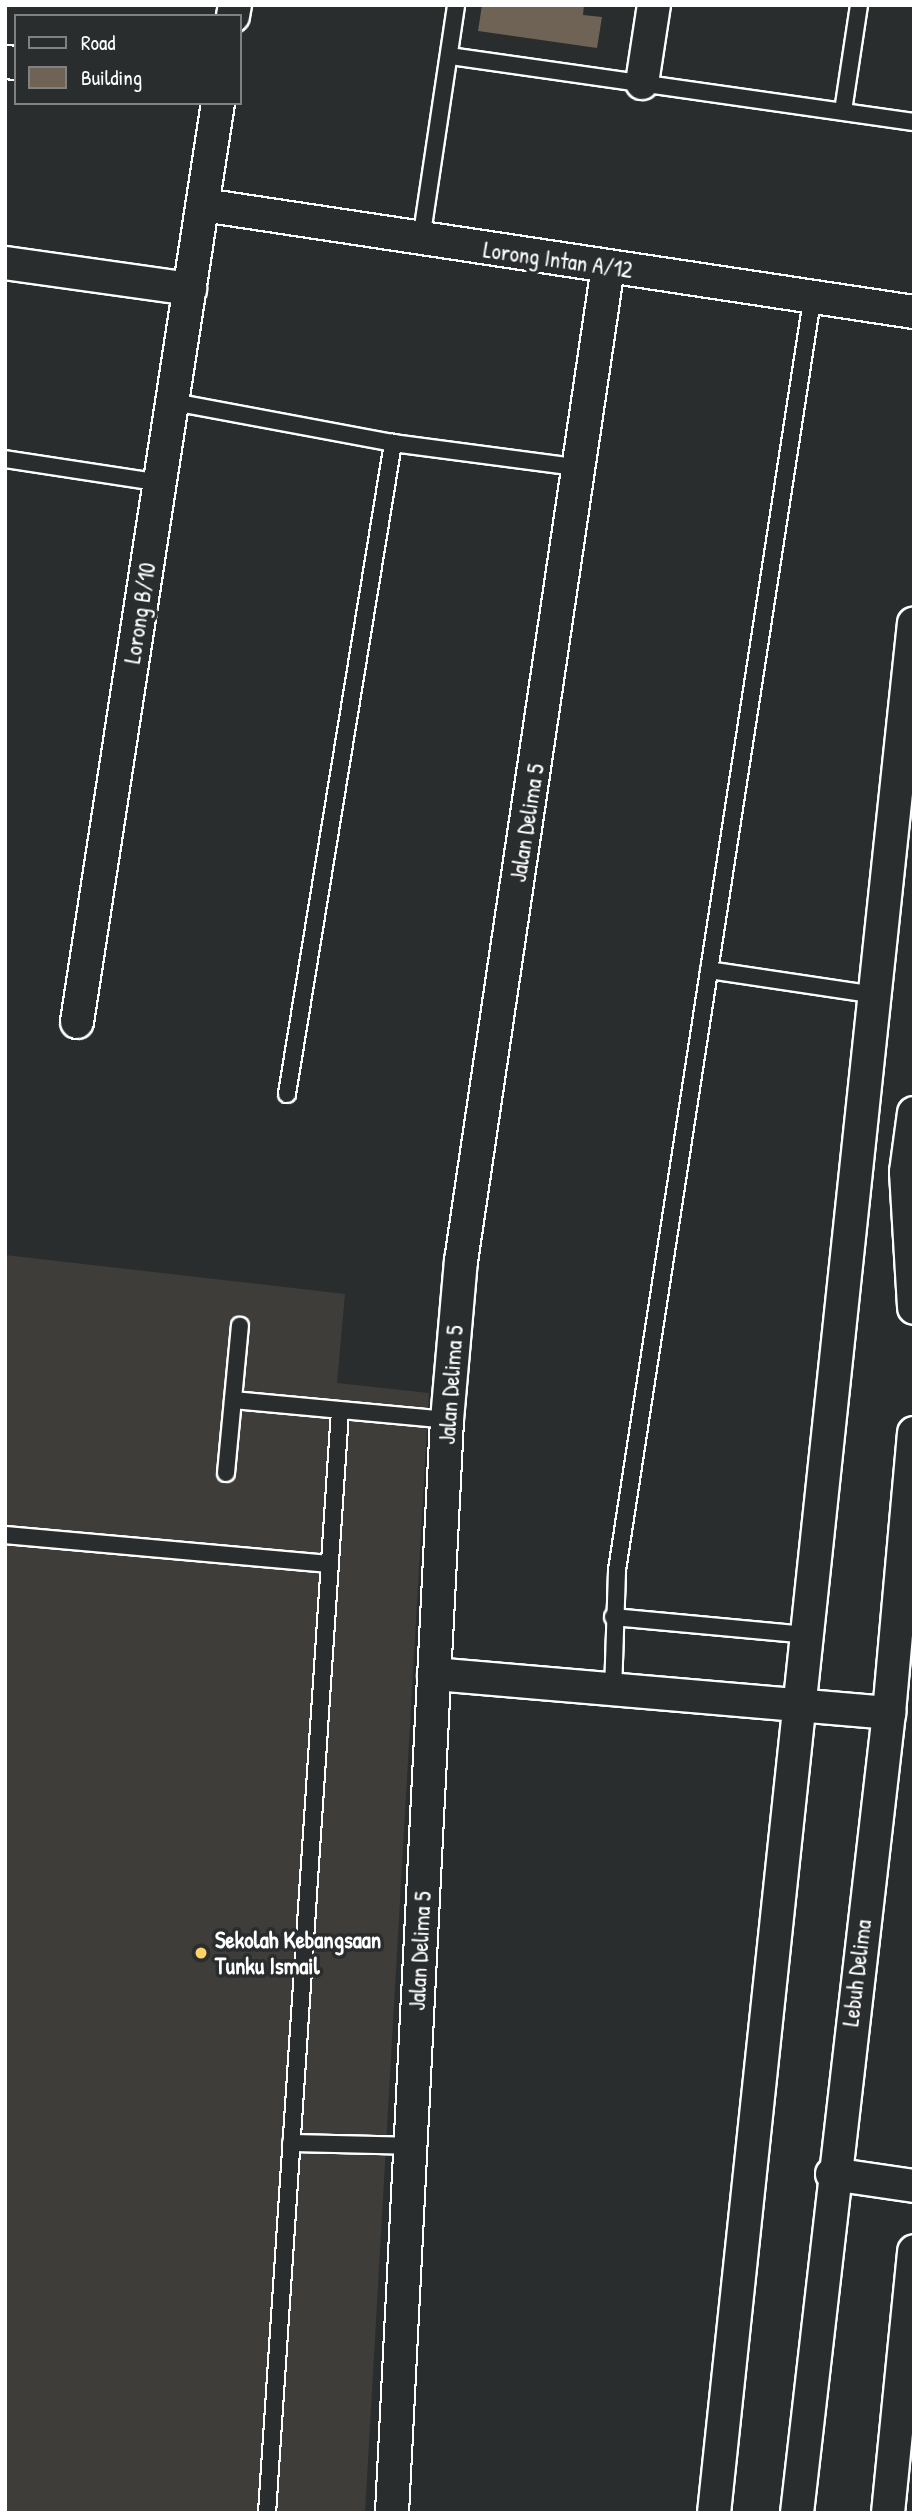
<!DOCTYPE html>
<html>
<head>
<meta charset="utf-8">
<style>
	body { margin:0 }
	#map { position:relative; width:919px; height:2518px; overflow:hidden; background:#2a2d2e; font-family:"Patrick Hand",sans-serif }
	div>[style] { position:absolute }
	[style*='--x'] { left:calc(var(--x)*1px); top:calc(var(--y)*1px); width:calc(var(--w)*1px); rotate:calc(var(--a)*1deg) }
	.built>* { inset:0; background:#3f3d3a }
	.building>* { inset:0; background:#6f6356 }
	.roads { filter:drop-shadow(2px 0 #fff) drop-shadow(-2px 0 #fff) drop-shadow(0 2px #fff) drop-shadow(0 -2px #fff) }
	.service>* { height:16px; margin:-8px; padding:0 8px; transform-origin:8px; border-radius:8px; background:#2a2d2e }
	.minor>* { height:32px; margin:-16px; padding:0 16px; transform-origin:16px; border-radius:16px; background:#2a2d2e }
	.dots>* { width:19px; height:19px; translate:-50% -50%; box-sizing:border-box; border:4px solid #2a2d2e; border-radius:50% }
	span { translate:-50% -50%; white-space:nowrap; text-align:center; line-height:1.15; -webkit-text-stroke:7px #2a2d2e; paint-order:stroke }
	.street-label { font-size:23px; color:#fff }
	.poi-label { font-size:23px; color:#fff; font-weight:700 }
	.left { translate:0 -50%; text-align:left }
	.frame { position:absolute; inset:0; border:7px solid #fff; pointer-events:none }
	.legend { position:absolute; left:14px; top:14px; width:228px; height:91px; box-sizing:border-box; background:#2a2d2e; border:2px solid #7f8182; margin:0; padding:9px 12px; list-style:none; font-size:21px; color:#fff }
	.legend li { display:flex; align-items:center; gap:14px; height:35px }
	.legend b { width:35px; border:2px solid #7f8182 }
</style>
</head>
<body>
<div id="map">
	<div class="built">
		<div style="clip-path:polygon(5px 1255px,345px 1294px,337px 1383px,429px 1393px,365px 2513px,5px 2513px)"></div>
	</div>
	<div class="building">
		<div style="clip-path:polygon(482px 5px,584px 5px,583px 15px,602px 17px,597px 48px,478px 31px)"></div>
	</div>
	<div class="roads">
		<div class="service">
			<div style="--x:450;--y:56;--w:469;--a:8.1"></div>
			<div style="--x:843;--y:111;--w:107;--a:-81.4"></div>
			<div style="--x:421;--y:240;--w:238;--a:-81.5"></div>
			<div style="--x:174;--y:402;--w:223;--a:10.6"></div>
			<div style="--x:393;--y:443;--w:192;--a:7.5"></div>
			<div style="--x:5;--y:459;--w:158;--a:8.7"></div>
			<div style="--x:709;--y:970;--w:170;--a:8.5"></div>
			<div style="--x:287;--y:1094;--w:660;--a:-80.75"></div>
			<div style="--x:233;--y:1400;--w:215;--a:5.3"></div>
			<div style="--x:226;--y:1473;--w:148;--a:-84.6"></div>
			<div style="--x:5;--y:1535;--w:326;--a:5.1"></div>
			<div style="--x:613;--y:1617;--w:194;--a:5.3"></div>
			<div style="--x:613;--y:1692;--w:122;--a:-88.1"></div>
			<div style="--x:617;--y:1570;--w:1285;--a:-81.27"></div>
			<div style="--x:291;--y:2143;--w:119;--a:1.4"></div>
			<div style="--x:267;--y:2513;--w:1105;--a:-86.21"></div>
		</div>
		<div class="minor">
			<div style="--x:233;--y:16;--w:11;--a:-80"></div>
			<div style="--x:5;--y:62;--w:11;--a:5"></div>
			<div style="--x:642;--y:83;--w:79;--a:-81.3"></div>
			<div style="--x:203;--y:205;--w:719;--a:8.56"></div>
			<div style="--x:5;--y:263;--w:187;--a:8"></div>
			<div style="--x:77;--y:1022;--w:930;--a:-81.28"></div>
			<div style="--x:914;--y:1113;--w:60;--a:97.7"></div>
			<div style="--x:906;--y:1172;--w:136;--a:86.6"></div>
			<div style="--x:434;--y:1674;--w:457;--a:4.9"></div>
			<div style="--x:832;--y:2174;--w:83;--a:8.3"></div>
			<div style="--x:392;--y:2513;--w:1094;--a:-87.12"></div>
			<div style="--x:447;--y:1420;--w:160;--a:-85"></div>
			<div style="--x:461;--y:1261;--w:1005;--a:-81.59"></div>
			<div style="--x:714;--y:2513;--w:1900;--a:-83.96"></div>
			<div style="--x:797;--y:2513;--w:805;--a:-83.44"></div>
			<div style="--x:889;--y:1713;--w:281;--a:-84.9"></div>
			<div style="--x:888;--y:2513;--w:263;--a:-84.3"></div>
		</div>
	</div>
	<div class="dots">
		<div style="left:201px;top:1953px;background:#ffd166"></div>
	</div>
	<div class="street-label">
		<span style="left:558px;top:260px;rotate:8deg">Lorong Intan A/12</span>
		<span style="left:140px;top:613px;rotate:-81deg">Lorong B/10</span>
		<span style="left:527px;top:823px;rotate:-81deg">Jalan Delima 5</span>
		<span style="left:451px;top:1385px;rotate:-86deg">Jalan Delima 5</span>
		<span style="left:420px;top:1951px;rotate:-87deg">Jalan Delima 5</span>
		<span style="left:857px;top:1973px;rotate:-83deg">Lebuh Delima</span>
	</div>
	<div class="poi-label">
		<span class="left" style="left:215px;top:1953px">Sekolah Kebangsaan<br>Tunku Ismail</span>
	</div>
	<div class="frame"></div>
	<ul class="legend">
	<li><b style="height:9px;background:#2a2d2e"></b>Road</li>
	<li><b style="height:19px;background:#6f6356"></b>Building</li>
	</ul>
</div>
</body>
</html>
